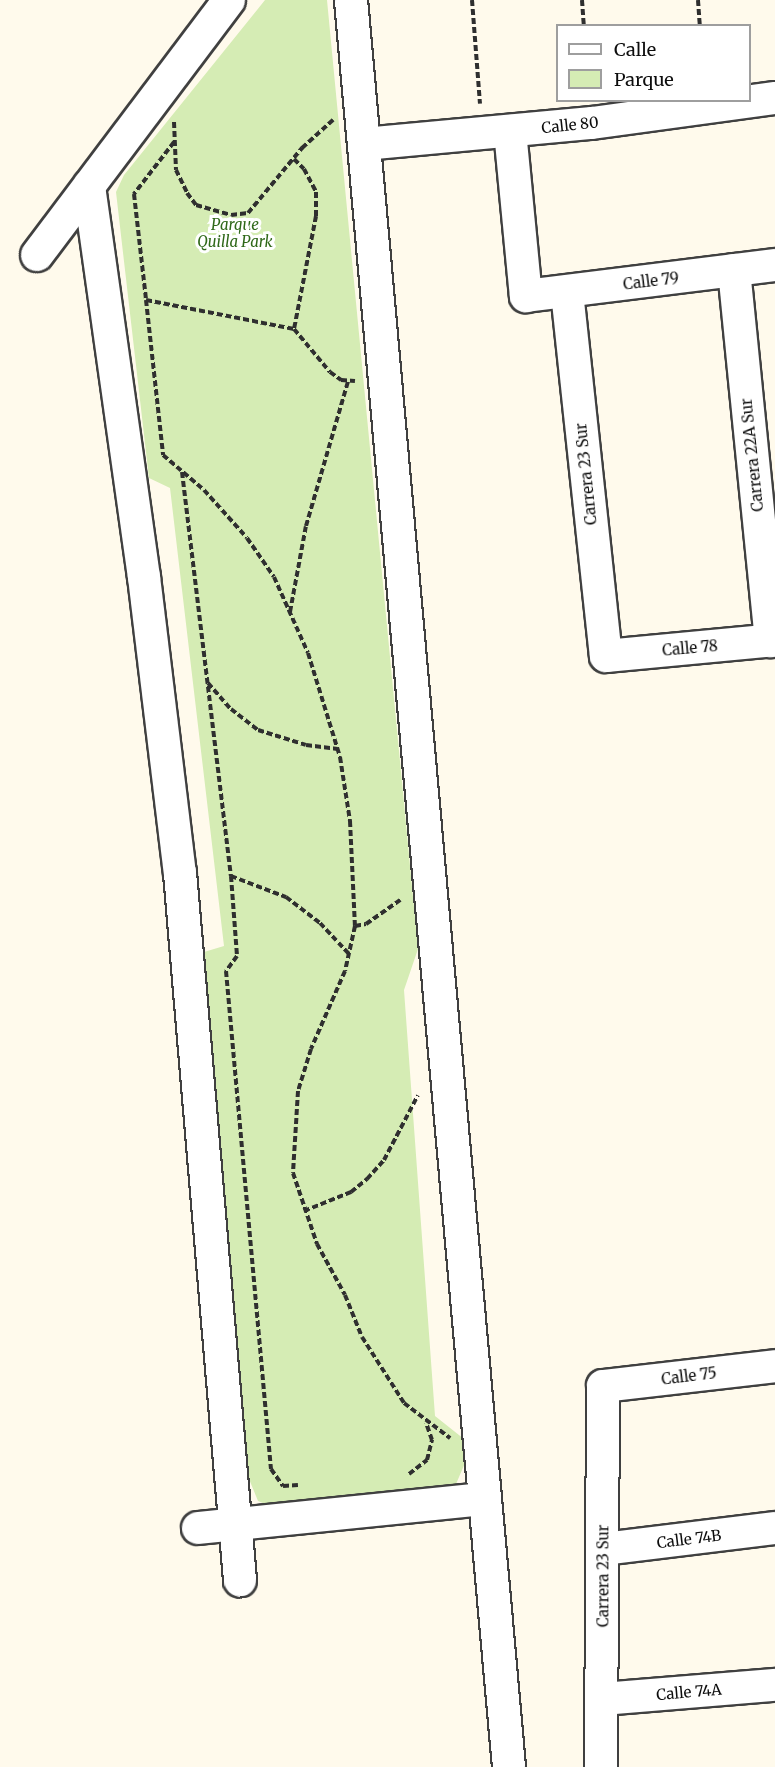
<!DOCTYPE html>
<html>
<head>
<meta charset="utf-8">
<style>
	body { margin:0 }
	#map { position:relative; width:775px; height:1767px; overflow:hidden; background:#fffaec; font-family:Merriweather,serif }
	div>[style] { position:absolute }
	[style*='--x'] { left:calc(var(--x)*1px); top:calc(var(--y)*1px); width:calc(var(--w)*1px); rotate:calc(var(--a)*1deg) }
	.green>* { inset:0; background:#d5ecb4 }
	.path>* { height:4px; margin-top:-2px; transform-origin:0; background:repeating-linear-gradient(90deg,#2f2f2f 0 6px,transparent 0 9px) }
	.roads { filter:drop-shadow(2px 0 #404040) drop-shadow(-2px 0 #404040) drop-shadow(0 2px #404040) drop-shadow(0 -2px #404040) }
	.minor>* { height:32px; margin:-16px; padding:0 16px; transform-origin:16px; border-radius:16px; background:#fff }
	span { translate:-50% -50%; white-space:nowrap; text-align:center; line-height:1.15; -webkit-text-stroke:6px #fff; paint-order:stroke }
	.street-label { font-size:15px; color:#0d0d0d }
	.park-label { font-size:15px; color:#2f6819; font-style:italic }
	.legend { position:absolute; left:556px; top:24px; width:195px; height:78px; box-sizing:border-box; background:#fff; border:2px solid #9e9e9e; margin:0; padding:8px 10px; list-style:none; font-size:18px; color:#0d0d0d }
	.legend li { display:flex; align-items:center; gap:12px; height:30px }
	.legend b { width:30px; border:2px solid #9e9e9e }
</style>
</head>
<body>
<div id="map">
	<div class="green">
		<div style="clip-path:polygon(265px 0,327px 0,418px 949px,404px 990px,435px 1416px,464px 1439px,465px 1463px,456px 1484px,268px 1505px,258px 1501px,249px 1479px,204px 952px,224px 946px,170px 488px,149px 478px,116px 192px,124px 175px)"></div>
	</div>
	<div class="path">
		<div style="--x:472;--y:0;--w:104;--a:85.6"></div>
		<div style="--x:582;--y:0;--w:26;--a:86"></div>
		<div style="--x:698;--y:0;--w:26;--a:86"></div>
		<div style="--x:174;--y:122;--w:48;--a:87.6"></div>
		<div style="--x:176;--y:170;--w:25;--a:64"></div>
		<div style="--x:187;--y:193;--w:15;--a:53"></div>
		<div style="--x:196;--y:205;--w:36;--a:16"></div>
		<div style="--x:231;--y:215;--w:17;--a:-7"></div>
		<div style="--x:248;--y:213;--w:85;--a:-50.3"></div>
		<div style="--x:302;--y:148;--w:42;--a:-42.1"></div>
		<div style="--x:174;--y:142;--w:66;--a:127.6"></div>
		<div style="--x:134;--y:194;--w:107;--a:83.5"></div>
		<div style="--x:146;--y:300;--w:151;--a:11.1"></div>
		<div style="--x:294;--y:159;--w:14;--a:45"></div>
		<div style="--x:304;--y:169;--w:26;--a:62"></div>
		<div style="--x:316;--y:192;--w:24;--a:90"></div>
		<div style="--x:316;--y:216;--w:115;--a:101"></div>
		<div style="--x:294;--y:329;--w:56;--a:50.1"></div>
		<div style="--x:330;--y:372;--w:14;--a:36"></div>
		<div style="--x:341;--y:380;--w:14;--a:4"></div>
		<div style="--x:146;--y:300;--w:156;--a:83.7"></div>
		<div style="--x:163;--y:455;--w:54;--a:40.5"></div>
		<div style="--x:204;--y:490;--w:64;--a:48.1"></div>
		<div style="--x:247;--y:538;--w:47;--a:55.3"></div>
		<div style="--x:274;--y:577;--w:83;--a:65.9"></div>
		<div style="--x:308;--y:653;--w:109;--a:72.9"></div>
		<div style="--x:340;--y:757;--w:65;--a:81.1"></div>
		<div style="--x:350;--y:821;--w:105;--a:87.3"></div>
		<div style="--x:355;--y:926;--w:46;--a:102.5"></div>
		<div style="--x:345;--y:971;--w:85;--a:113.6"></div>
		<div style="--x:311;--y:1049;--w:44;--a:107.2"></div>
		<div style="--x:298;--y:1091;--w:82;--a:93.5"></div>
		<div style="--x:293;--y:1173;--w:75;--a:71.3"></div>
		<div style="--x:317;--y:1244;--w:58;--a:61.2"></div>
		<div style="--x:345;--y:1295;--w:45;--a:68"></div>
		<div style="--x:362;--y:1337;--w:78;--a:57.5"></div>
		<div style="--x:404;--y:1403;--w:58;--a:37.3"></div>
		<div style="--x:182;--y:472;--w:407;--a:83.1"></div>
		<div style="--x:231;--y:876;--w:59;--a:20.9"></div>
		<div style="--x:286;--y:897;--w:43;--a:37.4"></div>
		<div style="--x:320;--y:923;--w:42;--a:46.9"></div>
		<div style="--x:290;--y:612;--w:87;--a:-79.5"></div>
		<div style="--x:306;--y:526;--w:151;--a:-73.8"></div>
		<div style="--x:208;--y:683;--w:35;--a:49"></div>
		<div style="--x:231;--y:709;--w:34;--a:38"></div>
		<div style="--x:258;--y:730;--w:50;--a:17.4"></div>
		<div style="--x:306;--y:745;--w:32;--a:7"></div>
		<div style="--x:231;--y:876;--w:80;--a:85.7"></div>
		<div style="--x:237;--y:956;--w:19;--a:126"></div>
		<div style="--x:226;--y:971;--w:500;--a:84.84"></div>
		<div style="--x:271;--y:1469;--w:21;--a:55"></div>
		<div style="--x:283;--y:1486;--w:15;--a:-4"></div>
		<div style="--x:355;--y:926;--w:11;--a:-10"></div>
		<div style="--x:366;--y:924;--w:42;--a:-35.2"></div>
		<div style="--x:304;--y:1211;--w:51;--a:-22"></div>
		<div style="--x:351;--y:1192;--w:21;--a:-39"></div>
		<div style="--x:367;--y:1179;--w:25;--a:-48"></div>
		<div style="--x:384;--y:1160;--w:73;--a:-62.4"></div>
		<div style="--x:409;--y:1474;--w:23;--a:-38"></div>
		<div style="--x:427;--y:1460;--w:21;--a:-76"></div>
		<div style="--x:432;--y:1440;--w:18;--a:-109"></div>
	</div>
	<div class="roads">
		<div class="minor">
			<div style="--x:351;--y:0;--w:1774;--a:84.89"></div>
			<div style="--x:510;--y:131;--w:166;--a:84.5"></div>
			<div style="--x:526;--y:296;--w:251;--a:-7.1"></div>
			<div style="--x:364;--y:144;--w:229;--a:-5.3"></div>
			<div style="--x:592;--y:123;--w:185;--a:-7.8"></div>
			<div style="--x:89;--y:186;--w:395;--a:82"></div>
			<div style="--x:144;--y:577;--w:298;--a:83.1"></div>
			<div style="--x:180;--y:873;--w:710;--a:85.15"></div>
			<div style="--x:37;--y:255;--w:319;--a:-53"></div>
			<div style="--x:734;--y:270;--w:373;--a:84.3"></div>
			<div style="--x:567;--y:292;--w:366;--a:83.9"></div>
			<div style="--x:606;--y:656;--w:170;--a:-5.4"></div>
			<div style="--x:198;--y:1528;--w:288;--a:-5.8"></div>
			<div style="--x:604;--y:1549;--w:172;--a:-7"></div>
			<div style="--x:603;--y:1699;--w:173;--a:-4.7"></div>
			<div style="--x:601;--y:1767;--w:381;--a:-89.7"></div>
			<div style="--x:603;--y:1386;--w:173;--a:-6.6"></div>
		</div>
	</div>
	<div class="street-label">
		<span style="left:570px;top:125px;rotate:-6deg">Calle 80</span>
		<span style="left:651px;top:281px;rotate:-7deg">Calle 79</span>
		<span style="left:752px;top:455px;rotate:-96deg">Carrera 22A Sur</span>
		<span style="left:586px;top:474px;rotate:-96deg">Carrera 23 Sur</span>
		<span style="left:690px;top:648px;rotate:-5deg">Calle 78</span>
		<span style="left:689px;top:1376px;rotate:-7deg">Calle 75</span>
		<span style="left:689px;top:1539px;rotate:-7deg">Calle 74B</span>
		<span style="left:603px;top:1576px;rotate:-90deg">Carrera 23 Sur</span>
		<span style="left:689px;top:1692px;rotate:-5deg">Calle 74A</span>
	</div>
	<div class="park-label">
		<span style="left:235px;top:233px">Parque<br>Quilla Park</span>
	</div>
	<ul class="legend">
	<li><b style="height:8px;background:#fff"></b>Calle</li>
	<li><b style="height:16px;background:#d5ecb4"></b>Parque</li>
	</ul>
</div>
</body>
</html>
